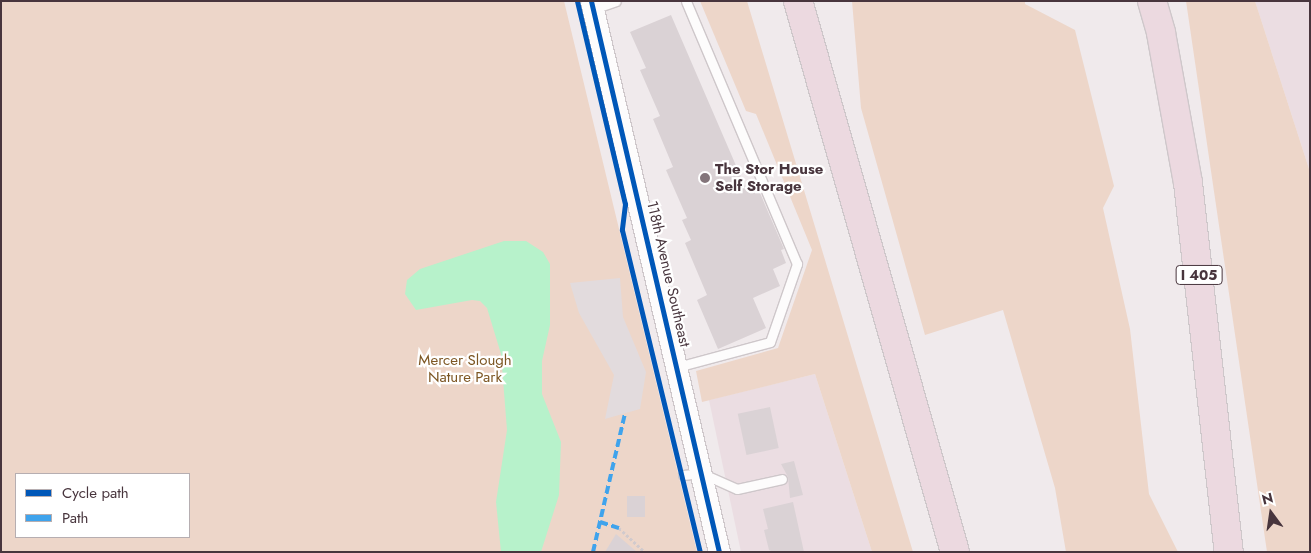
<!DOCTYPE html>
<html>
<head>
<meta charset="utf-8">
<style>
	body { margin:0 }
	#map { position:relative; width:1311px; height:553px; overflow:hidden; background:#f0eaec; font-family:Jost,sans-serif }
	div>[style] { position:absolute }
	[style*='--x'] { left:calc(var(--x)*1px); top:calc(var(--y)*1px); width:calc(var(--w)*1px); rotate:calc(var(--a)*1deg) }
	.residential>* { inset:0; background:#ebdde2 }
	.green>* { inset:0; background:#edd6c9 }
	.parking>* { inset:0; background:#e2dbdd }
	.water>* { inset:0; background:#b7f2cb }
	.building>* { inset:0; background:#dad2d5; transform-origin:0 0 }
	.path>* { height:3px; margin-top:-1.5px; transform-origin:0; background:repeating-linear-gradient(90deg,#d1cacd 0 2.5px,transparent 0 5px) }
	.roads { filter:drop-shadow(1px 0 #cec7ca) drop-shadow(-1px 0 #cec7ca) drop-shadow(0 1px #cec7ca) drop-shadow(0 -1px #cec7ca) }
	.service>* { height:9px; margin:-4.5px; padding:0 4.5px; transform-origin:4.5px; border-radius:4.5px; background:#fdfcfc }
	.tertiary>* { height:21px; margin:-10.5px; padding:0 10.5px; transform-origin:10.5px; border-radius:10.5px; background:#fdfcfc }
	.motorway>* { height:28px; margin:-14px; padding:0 14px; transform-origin:14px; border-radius:14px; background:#ecd9e0 }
	.quiet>* { height:4px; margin-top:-2px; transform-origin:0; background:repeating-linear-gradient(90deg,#3fa3ec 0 8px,transparent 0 12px) }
	.cycleway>* { height:5px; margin:-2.5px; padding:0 2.5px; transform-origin:2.5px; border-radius:2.5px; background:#0057b8 }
	.dots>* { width:14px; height:14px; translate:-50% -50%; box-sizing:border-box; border:2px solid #fff; border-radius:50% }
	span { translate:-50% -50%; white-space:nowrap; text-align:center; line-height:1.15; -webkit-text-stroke:4.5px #fff; paint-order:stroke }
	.shield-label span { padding:1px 4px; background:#fff; border:1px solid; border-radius:4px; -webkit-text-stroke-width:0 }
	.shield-label { font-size:14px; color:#48353d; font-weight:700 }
	.poi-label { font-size:15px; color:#48353d; font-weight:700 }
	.left { translate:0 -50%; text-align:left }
	.street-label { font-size:15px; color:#48353d }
	.park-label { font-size:15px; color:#7d5724 }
	.frame { position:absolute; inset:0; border:2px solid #48353d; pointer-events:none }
	.legend { position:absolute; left:15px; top:473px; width:175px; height:65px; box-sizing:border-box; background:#fff; border:1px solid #b6aeb1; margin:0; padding:6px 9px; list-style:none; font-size:15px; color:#48353d }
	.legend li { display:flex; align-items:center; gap:10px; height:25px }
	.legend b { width:25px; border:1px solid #b6aeb1 }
	.north { position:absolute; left:1246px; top:488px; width:50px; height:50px; -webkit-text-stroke:4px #fff; paint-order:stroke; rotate:346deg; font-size:14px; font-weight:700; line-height:20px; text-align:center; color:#48353d }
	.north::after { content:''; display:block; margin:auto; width:18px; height:22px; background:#48353d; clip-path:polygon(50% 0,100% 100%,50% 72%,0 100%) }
</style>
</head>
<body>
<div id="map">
	<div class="residential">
		<div style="clip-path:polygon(1255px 1px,1310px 1px,1310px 172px)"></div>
		<div style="clip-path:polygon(815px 374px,872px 552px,741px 552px,709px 400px)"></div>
	</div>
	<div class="green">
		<div style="clip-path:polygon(evenodd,1px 1px,564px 1px,697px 552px,1px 552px,1px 1px,16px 474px,189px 474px,189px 537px,16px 537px,16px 474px)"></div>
		<div style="clip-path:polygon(700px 1px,747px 1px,913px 552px,872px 552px,815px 374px,702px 402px,696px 371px,778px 348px,812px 250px,756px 114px,746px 111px)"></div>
		<div style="clip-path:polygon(852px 1px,1025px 1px,1025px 4px,1075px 30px,1114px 186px,1103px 208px,1130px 329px,1149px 494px,1178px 552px,1066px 552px,1055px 488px,1003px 310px,925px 335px,861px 108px)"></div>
		<div style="clip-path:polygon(1186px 1px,1255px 1px,1310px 172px,1310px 552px,1267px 552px)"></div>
	</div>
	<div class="parking">
		<div style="clip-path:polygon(620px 278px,623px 317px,646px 372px,640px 409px,605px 419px,614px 375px,579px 313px,570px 283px)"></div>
	</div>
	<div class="water">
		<div style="clip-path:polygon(504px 241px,526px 241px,543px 252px,550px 264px,550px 325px,542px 361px,542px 394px,561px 442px,559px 495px,541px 552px,501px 552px,496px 502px,507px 430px,501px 354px,487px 308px,480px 301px,472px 300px,416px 310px,405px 294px,407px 280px,420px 269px)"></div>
	</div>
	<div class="building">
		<div style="clip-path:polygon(671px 15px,747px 191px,757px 186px,784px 249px,781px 250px,786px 263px,773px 269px,780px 286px,753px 298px,766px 328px,718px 349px,697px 300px,707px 295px,685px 243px,691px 240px,682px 220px,687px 218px,666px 170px,673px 167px,653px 119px,660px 116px,640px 70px,646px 68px,630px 32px)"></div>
		<div style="left:770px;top:407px;width:42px;height:33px;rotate:78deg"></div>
		<div style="clip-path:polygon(794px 461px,803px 495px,790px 498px,788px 477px,781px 464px)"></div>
		<div style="left:627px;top:496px;width:18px;height:21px"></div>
		<div style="clip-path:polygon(793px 502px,804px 552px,773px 552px,769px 550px,764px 530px,768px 529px,763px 509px)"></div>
		<div style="clip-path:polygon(616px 534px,637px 552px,605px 552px)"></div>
	</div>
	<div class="path">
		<div style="--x:622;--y:230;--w:74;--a:76"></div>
		<div style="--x:619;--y:528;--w:35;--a:43"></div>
	</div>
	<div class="roads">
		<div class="service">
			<div style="--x:593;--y:9;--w:24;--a:-19"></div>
			<div style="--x:677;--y:367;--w:96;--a:-15"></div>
			<div style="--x:770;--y:342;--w:83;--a:-70.9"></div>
			<div style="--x:797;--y:264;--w:285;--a:-112.9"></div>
			<div style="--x:683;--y:475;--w:18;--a:-6"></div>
			<div style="--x:701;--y:473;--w:39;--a:24"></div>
			<div style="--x:737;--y:489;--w:46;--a:-12.5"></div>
		</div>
		<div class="tertiary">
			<div style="--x:591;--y:1;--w:566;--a:76.92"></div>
		</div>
		<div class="motorway">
			<div style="--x:798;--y:1;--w:573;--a:74.1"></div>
			<div style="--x:1152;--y:1;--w:33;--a:74"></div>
			<div style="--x:1161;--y:33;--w:152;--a:79.8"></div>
			<div style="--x:1188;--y:183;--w:371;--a:83.7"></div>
		</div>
	</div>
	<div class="quiet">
		<div style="--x:600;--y:522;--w:20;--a:18"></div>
		<div style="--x:593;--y:552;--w:143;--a:-77"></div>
	</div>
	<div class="cycleway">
		<div style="--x:577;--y:1;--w:209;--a:76.7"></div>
		<div style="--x:625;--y:204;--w:26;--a:97"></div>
		<div style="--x:622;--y:230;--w:331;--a:76.4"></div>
		<div style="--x:591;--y:1;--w:566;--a:76.92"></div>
	</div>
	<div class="dots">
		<div style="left:705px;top:178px;background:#83747a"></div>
	</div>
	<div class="shield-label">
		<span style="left:1199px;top:275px">I 405</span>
	</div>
	<div class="poi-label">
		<span class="left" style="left:715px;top:178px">The Stor House<br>Self Storage</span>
	</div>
	<div class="street-label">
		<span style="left:668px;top:274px;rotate:77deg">118th Avenue Southeast</span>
	</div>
	<div class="park-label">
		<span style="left:465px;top:369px">Mercer Slough<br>Nature Park</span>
	</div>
	<div class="frame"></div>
	<ul class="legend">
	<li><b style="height:6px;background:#0057b8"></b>Cycle path</li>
	<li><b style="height:6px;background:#3fa3ec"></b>Path</li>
	</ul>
	<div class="north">N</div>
</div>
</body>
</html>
